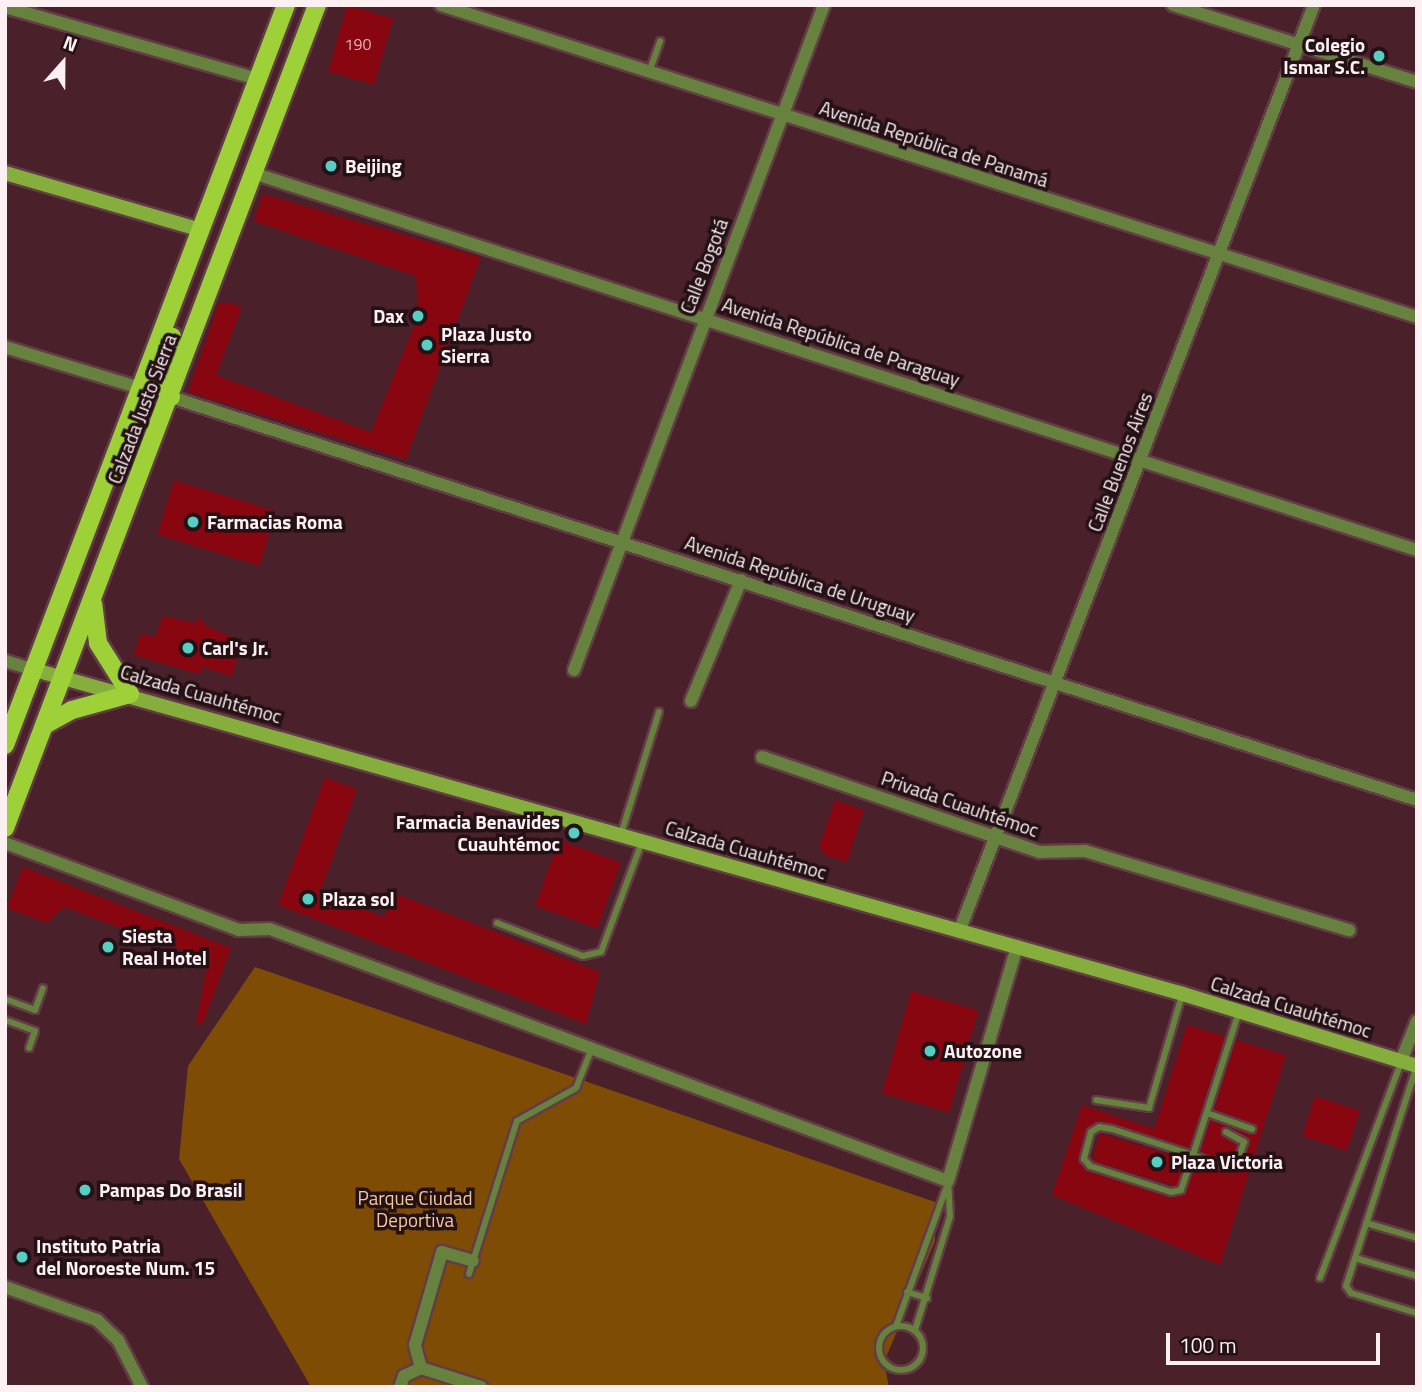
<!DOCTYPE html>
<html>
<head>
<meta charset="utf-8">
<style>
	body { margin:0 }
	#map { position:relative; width:1422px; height:1392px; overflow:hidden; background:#4a202a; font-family:"Titillium Web",sans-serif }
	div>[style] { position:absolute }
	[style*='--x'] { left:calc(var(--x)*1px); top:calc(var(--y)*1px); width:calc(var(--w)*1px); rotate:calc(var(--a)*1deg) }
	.green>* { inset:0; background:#7e4c05 }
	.building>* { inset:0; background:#87060f; transform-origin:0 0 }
	.roads { filter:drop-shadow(2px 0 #633d46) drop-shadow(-2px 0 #633d46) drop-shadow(0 2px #633d46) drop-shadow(0 -2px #633d46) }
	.lane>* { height:6px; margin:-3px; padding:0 3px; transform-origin:3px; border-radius:3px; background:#67813e }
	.lane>.ring { margin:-3px; padding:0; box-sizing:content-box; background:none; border:6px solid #67813e; border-radius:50% }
	.street>* { height:12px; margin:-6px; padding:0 6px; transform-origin:6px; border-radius:6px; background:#67813e }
	.secondary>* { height:14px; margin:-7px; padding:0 7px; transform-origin:7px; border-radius:7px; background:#86ae3d }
	.primary>* { height:18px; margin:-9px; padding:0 9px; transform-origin:9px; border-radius:9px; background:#9ed137 }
	.dots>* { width:19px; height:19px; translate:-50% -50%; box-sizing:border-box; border:4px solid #241115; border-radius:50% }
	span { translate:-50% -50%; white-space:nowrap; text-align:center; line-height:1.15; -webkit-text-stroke:7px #241115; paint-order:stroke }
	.number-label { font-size:16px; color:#dfb6b9 }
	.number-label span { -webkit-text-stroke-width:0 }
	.poi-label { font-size:19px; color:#fcf0f2; font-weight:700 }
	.right { translate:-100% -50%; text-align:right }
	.left { translate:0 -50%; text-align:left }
	.street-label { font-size:19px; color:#fcf0f2 }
	.park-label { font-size:19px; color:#f3c89d }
	.frame { position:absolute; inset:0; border:7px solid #fcf0f2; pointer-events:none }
	.north { position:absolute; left:28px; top:28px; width:70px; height:70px; -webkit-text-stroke:5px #241115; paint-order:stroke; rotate:21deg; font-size:19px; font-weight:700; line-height:28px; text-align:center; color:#fcf0f2 }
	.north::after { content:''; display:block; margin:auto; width:24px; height:32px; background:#fcf0f2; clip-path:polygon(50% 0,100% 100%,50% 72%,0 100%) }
	.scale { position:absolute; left:1166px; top:1333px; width:214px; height:32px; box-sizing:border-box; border:4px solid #fcf0f2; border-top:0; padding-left:9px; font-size:21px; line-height:24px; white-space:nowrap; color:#fcf0f2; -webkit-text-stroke:5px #241115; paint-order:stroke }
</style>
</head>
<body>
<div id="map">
	<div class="green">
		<div style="clip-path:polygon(255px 967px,935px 1202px,935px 1241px,884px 1362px,889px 1387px,311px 1387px,179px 1159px,188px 1066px)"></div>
	</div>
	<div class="building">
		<div style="left:347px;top:5px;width:48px;height:69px;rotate:16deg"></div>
		<div style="clip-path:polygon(263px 194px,481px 257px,406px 459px,188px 392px,218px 304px,228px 302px,242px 307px,216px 375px,371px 432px,418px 316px,416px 276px,253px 221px)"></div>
		<div style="left:174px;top:480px;width:107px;height:57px;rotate:17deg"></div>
		<div style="clip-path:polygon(199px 615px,206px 626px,242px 641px,232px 676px,202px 667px,200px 674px,134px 655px,141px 633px,155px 637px,163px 616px,197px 623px)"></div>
		<div style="clip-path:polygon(325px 777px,357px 789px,320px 893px,384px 917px,394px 893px,600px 972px,586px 1024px,278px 905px)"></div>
		<div style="clip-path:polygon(835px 800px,864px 810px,847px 862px,825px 855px,819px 846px)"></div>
		<div style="left:559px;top:840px;width:66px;height:70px;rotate:20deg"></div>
		<div style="clip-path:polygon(23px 867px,231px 948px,202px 1025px,196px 1023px,208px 960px,64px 907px,47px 923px,7px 908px)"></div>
		<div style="left:911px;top:991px;width:70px;height:106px;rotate:16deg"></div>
		<div style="clip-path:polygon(1187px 1025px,1225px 1036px,1189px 1148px,1099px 1121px,1086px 1130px,1078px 1160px,1088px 1171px,1169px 1197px,1184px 1195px,1196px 1162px,1226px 1173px,1243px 1162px,1249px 1139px,1227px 1126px,1220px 1133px,1237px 1145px,1233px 1156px,1225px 1161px,1200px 1152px,1210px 1120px,1250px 1134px,1257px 1130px,1254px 1124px,1214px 1109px,1236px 1040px,1286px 1055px,1220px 1265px,1052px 1195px,1082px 1105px,1154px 1129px)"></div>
		<div style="left:1315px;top:1096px;width:47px;height:42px;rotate:18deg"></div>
		<div style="left:1100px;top:1133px;width:90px;height:29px;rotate:17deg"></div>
	</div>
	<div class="roads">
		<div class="lane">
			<div style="--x:649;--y:72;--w:33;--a:-70"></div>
			<div style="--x:621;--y:834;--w:128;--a:-72.7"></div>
			<div style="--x:497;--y:923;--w:92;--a:21"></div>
			<div style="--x:583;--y:956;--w:18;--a:-13"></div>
			<div style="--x:601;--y:952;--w:117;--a:-69.6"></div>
			<div style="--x:5;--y:999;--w:32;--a:20"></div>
			<div style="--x:35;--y:1010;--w:23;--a:-70"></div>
			<div style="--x:5;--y:1020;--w:32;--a:20"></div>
			<div style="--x:35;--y:1031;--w:18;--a:109"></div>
			<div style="--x:1417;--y:1065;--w:232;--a:107.8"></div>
			<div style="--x:1346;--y:1286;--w:9;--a:54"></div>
			<div style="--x:1351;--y:1293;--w:69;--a:16.9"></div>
			<div style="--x:1096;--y:1100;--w:54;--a:8.6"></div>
			<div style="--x:1149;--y:1108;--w:118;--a:-73.7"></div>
			<div style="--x:1207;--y:1113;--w:48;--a:19.6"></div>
			<div style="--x:1226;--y:1132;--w:21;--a:29"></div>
			<div style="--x:1244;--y:1142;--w:19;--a:108"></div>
			<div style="--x:1238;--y:1160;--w:14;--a:150"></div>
			<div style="--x:1226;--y:1167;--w:35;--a:-160"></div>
			<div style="--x:1193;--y:1155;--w:85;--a:-162.2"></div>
			<div style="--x:1112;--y:1129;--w:13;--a:-171"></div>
			<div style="--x:1099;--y:1127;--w:9;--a:148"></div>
			<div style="--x:1091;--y:1132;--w:28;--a:105"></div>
			<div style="--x:1084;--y:1159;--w:9;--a:49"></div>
			<div style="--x:1090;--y:1166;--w:85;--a:17.8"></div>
			<div style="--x:1171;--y:1192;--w:10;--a:-11"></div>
			<div style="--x:1181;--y:1190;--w:37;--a:-71"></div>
			<div style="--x:1193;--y:1155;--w:150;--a:-72.2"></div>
			<div style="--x:1366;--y:1223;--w:53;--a:16.4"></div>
			<div style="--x:1355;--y:1258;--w:65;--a:16.2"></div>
			<div style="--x:469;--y:1274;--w:160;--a:-72.6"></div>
			<div style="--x:517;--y:1121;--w:68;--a:-29.2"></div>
			<div style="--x:576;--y:1088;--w:43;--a:-68.2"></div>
			<div style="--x:1320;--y:1278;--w:230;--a:-69.4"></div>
			<div style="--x:907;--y:1292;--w:21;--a:17"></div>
			<div class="ring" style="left:879px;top:1326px;width:38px;height:38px"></div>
			<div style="--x:896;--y:1326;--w:152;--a:-70"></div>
			<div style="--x:915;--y:1330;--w:119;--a:-72.9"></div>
			<div style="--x:950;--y:1216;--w:35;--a:-93"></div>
		</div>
		<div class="street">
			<div style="--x:441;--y:5;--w:1025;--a:17.73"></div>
			<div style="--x:1173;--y:5;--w:256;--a:17.5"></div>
			<div style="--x:5;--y:7;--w:263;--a:15.9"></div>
			<div style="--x:253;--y:173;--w:1224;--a:17.95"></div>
			<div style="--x:5;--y:347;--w:141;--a:16.9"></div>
			<div style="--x:171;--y:397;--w:1310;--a:17.92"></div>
			<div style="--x:5;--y:661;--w:31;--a:17"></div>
			<div style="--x:574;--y:670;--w:710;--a:-69.4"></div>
			<div style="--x:691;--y:701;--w:131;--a:-67.5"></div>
			<div style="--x:762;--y:757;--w:294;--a:18.9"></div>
			<div style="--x:1040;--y:852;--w:45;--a:-1.3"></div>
			<div style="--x:1085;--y:851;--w:276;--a:16.7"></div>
			<div style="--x:5;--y:843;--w:250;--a:20.4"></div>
			<div style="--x:239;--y:930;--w:31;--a:-2"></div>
			<div style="--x:270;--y:929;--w:723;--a:20.39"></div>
			<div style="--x:948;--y:1181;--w:245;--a:-73.6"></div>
			<div style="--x:959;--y:932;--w:993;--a:-69.05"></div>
			<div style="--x:1401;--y:1061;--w:43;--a:-68.2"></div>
			<div style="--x:5;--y:1287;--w:98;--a:19.7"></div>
			<div style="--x:97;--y:1320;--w:29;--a:44"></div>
			<div style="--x:118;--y:1340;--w:53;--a:62.9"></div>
			<div style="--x:421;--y:1368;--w:24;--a:-105"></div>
			<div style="--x:415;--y:1345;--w:97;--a:-73.8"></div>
			<div style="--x:442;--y:1252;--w:32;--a:16"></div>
			<div style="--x:400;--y:1387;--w:12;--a:-70"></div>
			<div style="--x:404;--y:1376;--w:19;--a:-25"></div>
			<div style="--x:421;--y:1368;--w:63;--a:17.6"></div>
		</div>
		<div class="secondary">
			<div style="--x:5;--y:173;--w:204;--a:16.2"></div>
			<div style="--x:35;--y:670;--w:1193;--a:15.76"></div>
			<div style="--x:1183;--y:994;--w:245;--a:17.1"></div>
		</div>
		<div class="primary">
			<div style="--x:171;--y:397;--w:24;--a:-126"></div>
			<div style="--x:157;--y:378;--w:44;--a:-69.9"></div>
			<div style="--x:45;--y:725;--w:31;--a:-29"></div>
			<div style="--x:72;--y:710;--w:60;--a:-15.4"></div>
			<div style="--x:130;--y:694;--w:60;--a:-122.1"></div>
			<div style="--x:98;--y:643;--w:39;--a:-97"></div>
			<div style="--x:5;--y:745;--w:792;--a:-69.21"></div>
			<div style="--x:5;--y:828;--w:880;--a:-69.24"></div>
		</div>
	</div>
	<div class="dots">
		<div style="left:1379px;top:56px;background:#57cec2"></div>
		<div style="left:331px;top:166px;background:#57cec2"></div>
		<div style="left:418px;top:316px;background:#57cec2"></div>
		<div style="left:427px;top:345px;background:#57cec2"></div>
		<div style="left:193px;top:522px;background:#57cec2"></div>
		<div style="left:188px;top:648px;background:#57cec2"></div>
		<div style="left:574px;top:833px;background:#57cec2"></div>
		<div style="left:308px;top:899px;background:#57cec2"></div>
		<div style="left:108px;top:947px;background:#57cec2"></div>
		<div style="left:930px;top:1051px;background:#57cec2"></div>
		<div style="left:1157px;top:1162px;background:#57cec2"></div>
		<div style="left:85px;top:1190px;background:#57cec2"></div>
		<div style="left:22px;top:1257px;background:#57cec2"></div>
	</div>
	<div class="number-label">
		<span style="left:358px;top:44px">190</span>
	</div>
	<div class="poi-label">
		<span class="right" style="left:1365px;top:56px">Colegio<br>Ismar S.C.</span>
		<span class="left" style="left:345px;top:166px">Beijing</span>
		<span class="right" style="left:404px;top:316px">Dax</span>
		<span class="left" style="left:441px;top:345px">Plaza Justo<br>Sierra</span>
		<span class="left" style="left:207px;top:522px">Farmacias Roma</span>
		<span class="left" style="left:202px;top:648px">Carl's Jr.</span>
		<span class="right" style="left:560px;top:833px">Farmacia Benavides<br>Cuauhtémoc</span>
		<span class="left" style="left:322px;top:899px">Plaza sol</span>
		<span class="left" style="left:122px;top:947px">Siesta<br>Real Hotel</span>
		<span class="left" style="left:944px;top:1051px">Autozone</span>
		<span class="left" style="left:1171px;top:1162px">Plaza Victoria</span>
		<span class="left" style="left:99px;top:1190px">Pampas Do Brasil</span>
		<span class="left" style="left:36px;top:1257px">Instituto Patria<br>del Noroeste Num. 15</span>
	</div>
	<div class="street-label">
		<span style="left:934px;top:144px;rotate:18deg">Avenida República de Panamá</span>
		<span style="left:704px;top:266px;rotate:-69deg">Calle Bogotá</span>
		<span style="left:841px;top:342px;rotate:18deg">Avenida República de Paraguay</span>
		<span style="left:142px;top:409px;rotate:-69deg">Calzada Justo Sierra</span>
		<span style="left:1120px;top:462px;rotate:-69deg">Calle Buenos Aires</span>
		<span style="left:800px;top:579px;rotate:18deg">Avenida República de Uruguay</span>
		<span style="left:201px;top:694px;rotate:16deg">Calzada Cuauhtémoc</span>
		<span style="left:960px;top:804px;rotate:19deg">Privada Cuauhtémoc</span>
		<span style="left:746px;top:850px;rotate:16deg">Calzada Cuauhtémoc</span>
		<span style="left:1291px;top:1007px;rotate:17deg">Calzada Cuauhtémoc</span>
	</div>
	<div class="park-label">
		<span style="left:415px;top:1209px">Parque Ciudad<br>Deportiva</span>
	</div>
	<div class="frame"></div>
	<div class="north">N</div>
	<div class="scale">100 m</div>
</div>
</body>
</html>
